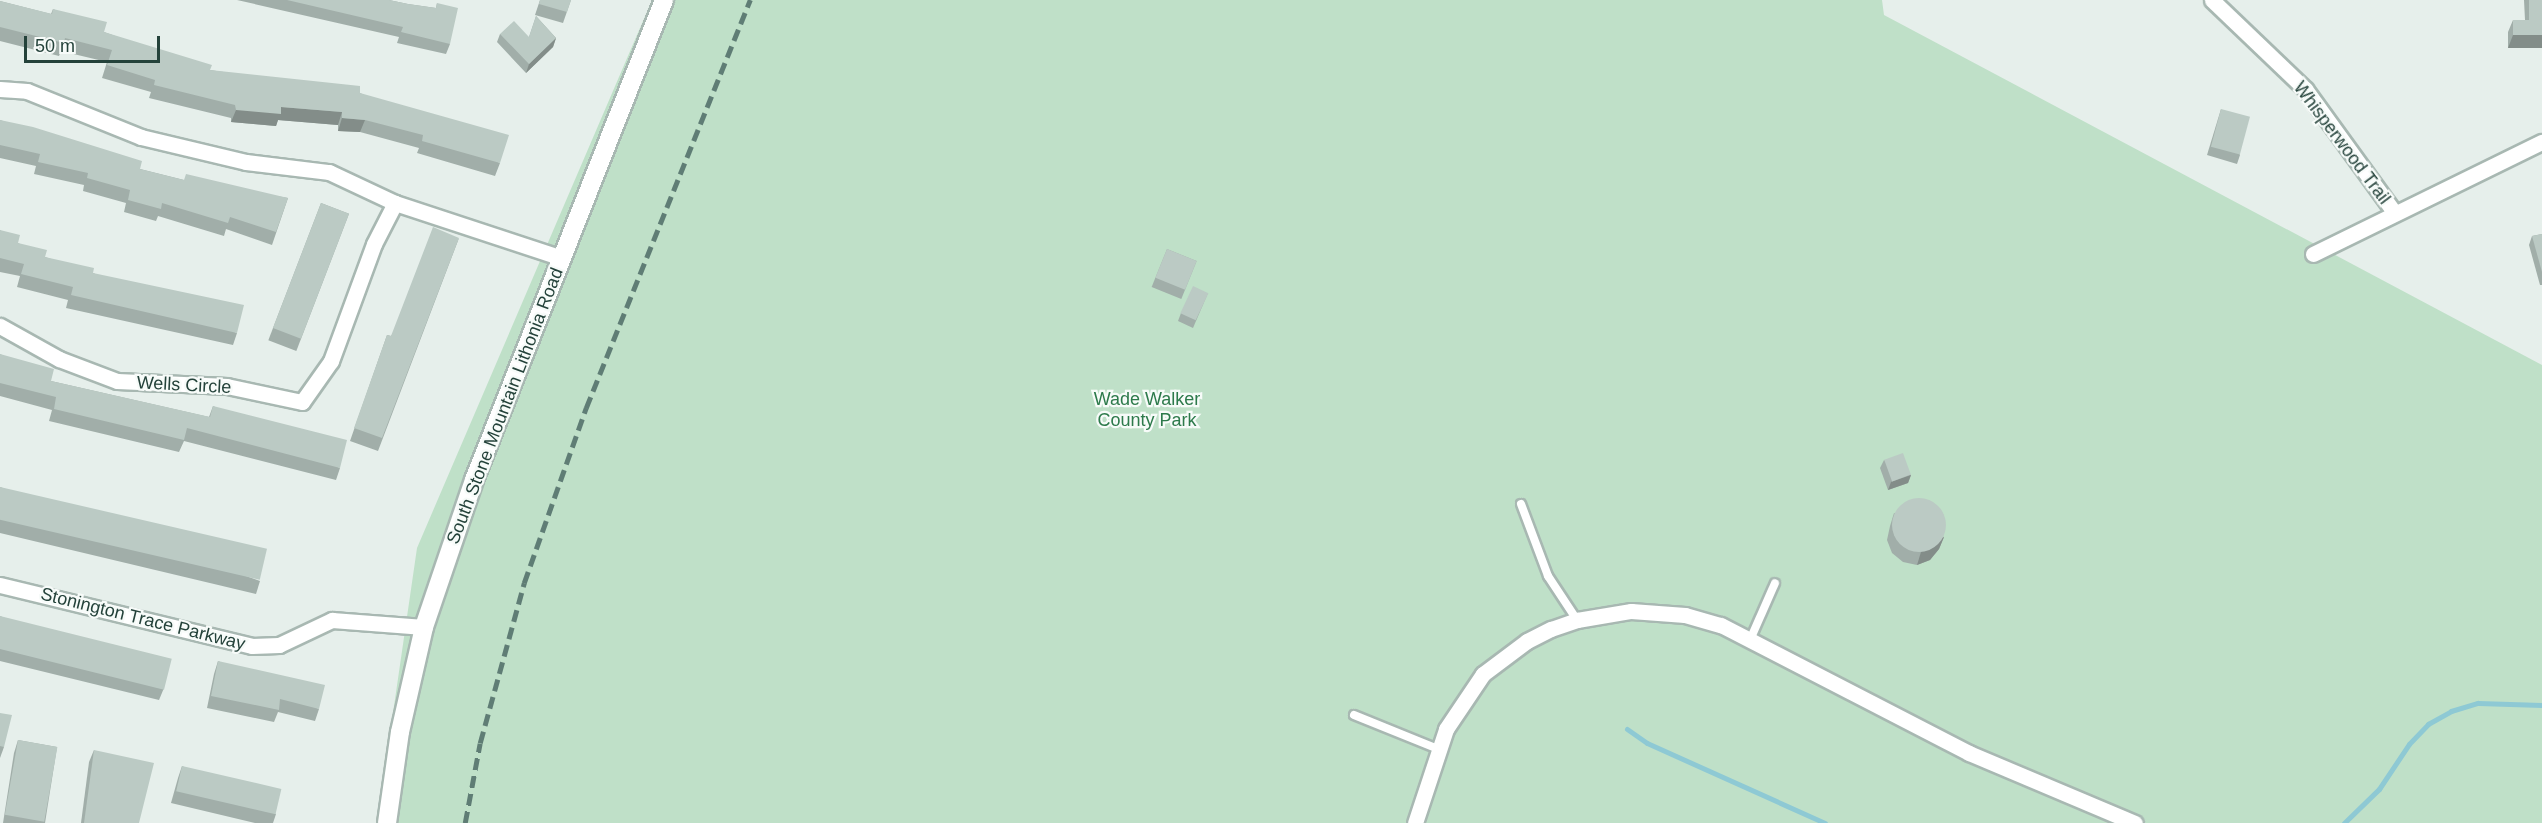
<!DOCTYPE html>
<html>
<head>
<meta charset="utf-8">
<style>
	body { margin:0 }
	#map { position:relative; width:2542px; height:823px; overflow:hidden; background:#e6efeb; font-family:Arial,sans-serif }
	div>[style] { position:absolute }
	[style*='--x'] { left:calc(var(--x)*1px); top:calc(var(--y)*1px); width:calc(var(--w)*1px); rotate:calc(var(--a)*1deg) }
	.green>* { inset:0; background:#bfe0c8 }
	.stream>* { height:5px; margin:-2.5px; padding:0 2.5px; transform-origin:2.5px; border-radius:2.5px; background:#8ec9d4 }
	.roads { filter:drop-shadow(2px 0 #a8b8b2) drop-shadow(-2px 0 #a8b8b2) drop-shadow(0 2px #a8b8b2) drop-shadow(0 -2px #a8b8b2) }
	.lane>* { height:8px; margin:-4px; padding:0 4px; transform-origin:4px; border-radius:4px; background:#fff }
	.street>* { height:15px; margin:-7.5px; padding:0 7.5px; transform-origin:7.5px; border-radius:7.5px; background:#fff }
	.secondary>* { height:18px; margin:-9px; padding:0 9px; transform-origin:9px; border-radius:9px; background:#fff }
	.rail>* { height:4.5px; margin-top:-2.25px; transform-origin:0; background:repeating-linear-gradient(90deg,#5f7d75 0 12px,transparent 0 18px) }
	.wall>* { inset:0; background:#a1aea9; transform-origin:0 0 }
	.shaded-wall>* { inset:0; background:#838d89 }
	.building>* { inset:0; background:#bbcac4; transform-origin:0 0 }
	.round { border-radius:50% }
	span { translate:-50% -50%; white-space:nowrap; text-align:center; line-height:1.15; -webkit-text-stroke:4.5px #f7fbf9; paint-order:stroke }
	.street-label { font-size:18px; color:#24423a }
	.park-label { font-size:18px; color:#2d7a4b }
	.scale { position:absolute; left:24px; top:36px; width:136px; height:27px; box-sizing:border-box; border:3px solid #24423a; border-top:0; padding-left:8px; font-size:18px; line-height:21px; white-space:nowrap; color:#24423a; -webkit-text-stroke:4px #f7fbf9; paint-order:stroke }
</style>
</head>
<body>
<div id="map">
	<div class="green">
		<div style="clip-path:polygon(652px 0,1882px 0,1884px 15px,2542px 365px,2542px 823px,377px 823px,417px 548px)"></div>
	</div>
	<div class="stream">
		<div style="--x:1627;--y:729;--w:24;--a:35"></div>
		<div style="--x:1647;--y:743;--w:195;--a:24.2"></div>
		<div style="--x:2344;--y:823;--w:49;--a:-44.2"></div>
		<div style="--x:2379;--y:789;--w:54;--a:-56.3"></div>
		<div style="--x:2409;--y:744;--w:28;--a:-46"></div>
		<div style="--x:2428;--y:724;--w:26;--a:-29"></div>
		<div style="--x:2451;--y:711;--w:28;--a:-17"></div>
		<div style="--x:2478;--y:703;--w:64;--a:1.8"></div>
	</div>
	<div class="roads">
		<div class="lane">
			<div style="--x:1521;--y:504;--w:77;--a:69.4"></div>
			<div style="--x:1548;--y:576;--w:53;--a:56.6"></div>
			<div style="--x:1750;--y:640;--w:62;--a:-66.3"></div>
			<div style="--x:1354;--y:715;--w:91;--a:22"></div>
		</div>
		<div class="street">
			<div style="--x:2212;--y:0;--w:129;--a:43.7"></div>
			<div style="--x:2305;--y:89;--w:152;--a:54.1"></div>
			<div style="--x:0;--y:89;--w:27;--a:4"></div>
			<div style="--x:27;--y:91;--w:123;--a:22"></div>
			<div style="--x:141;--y:137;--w:108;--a:13.4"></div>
			<div style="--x:246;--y:162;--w:84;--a:6.9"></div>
			<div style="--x:329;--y:172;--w:73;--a:25.2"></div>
			<div style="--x:395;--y:203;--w:46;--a:117.1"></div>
			<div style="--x:374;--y:244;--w:125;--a:110.2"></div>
			<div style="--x:331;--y:361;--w:50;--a:125.3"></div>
			<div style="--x:302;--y:402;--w:77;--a:-168"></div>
			<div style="--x:227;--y:386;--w:110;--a:-177.4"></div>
			<div style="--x:117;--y:381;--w:62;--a:-159.2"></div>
			<div style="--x:59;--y:359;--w:68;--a:-150.8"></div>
			<div style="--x:395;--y:203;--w:176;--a:18.2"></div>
			<div style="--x:2313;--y:254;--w:255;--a:-26.1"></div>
			<div style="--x:0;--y:585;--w:259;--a:13.6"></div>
			<div style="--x:252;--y:646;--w:27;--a:-2"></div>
			<div style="--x:279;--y:645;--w:59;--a:-25.3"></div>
			<div style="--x:332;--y:620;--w:92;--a:4.4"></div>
			<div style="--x:1415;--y:823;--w:99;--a:-71.7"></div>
			<div style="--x:1446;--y:729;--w:66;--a:-56.1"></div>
			<div style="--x:1483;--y:674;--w:55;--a:-36.9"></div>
			<div style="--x:1527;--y:641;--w:27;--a:-27"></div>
			<div style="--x:1551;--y:629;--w:28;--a:-19"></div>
			<div style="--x:1577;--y:620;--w:55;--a:-9.5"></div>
			<div style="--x:1631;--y:611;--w:54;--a:4.2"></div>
			<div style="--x:1685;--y:615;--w:37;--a:16"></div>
			<div style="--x:1721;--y:625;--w:279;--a:27.3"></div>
			<div style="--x:1969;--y:753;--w:180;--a:22.9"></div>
		</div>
		<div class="secondary">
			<div style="--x:387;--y:823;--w:92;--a:-81.9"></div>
			<div style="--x:400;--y:732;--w:108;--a:-77.1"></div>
			<div style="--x:424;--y:627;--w:155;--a:-71.2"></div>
			<div style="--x:474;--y:480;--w:516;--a:-68.4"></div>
		</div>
	</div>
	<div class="rail">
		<div style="--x:465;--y:823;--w:81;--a:-79.4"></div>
		<div style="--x:480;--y:743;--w:166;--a:-74.6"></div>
		<div style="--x:524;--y:583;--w:186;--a:-70.5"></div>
		<div style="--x:586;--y:408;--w:440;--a:-68.1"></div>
	</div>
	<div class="wall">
		<div style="clip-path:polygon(237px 0,389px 0,408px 4px,436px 8px,437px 3px,450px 44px,446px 54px,397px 43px,399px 37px)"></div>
		<div style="clip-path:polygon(540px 0,571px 0,563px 23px,535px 15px)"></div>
		<div style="clip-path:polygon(2524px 0,2542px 0,2542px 48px,2508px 48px,2508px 32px,2513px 20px,2525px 20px)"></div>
		<div style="clip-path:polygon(0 1px,51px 14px,53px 9px,104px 32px,210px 70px,360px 93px,500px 163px,495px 176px,417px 153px,419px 148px,360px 132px,338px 131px,338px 125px,278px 120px,276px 126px,231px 122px,231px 118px,149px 98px,151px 92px,102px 78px,107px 62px,61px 51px,59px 56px,0 41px)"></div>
		<div style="clip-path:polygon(536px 16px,556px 38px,553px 47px,526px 73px,497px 42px,500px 34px,529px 37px)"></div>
		<div style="clip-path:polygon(2221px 109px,2240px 155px,2237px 164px,2207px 155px)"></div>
		<div style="clip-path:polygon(0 120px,140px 169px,184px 180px,288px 198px,272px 245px,226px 229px,224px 236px,158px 216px,156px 221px,124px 212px,126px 203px,83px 191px,84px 185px,34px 174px,36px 166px,0 158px)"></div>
		<div style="left:321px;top:203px;width:30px;height:147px;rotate:21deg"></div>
		<div style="clip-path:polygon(0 230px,18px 243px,45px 257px,93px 273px,237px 333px,233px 345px,66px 308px,68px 300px,17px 287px,20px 276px,0 272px)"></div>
		<div style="clip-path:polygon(2542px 234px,2542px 285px,2540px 285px,2529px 245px,2532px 236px)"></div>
		<div style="clip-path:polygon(459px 238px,378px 451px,350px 441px,387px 335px,391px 336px)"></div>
		<div style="left:1167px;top:249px;width:32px;height:41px;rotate:22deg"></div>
		<div style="clip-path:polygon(1208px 293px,1193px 328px,1178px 321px,1181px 313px)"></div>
		<div style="clip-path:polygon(0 354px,51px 381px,209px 417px,213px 406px,340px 468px,336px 480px,184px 441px,179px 452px,49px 421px,52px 410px,0 396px)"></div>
		<div style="clip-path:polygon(1884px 460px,1911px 475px,1908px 483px,1888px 490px,1880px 468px)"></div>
		<div style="clip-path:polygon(0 487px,260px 581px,256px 594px,0 533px)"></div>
		<div style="clip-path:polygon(1894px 513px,1944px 537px,1939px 549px,1930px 560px,1917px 565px,1903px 562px,1892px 553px,1887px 540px,1890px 526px)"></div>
		<div style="clip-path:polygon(0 616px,164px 688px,159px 700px,0 661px)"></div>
		<div style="clip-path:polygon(218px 661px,319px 709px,315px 721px,278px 712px,274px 722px,207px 708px,214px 674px)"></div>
		<div style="clip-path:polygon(0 713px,4px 747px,0 758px)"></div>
		<div style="clip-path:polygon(18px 740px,57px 747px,45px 823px,3px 823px,14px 753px)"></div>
		<div style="clip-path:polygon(94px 750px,139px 823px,81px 823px,89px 762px)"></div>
		<div style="clip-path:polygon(182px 766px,276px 814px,273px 823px,255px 823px,171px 803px,178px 778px)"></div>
	</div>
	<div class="shaded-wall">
		<div style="clip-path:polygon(2513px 35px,2542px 35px,2542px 48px,2508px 48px)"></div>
		<div style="clip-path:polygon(556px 38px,553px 47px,526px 73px,529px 64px)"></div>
		<div style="clip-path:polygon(281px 107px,342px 112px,338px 125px,278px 120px,276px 126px,231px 122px,236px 110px)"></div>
		<div style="clip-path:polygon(342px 118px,365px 120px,360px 132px,338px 131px)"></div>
		<div style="clip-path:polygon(1911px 475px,1908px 483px,1888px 490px,1891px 482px)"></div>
		<div style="clip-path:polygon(1944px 537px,1939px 549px,1930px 560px,1917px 565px,1921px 552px)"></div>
	</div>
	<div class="building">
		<div style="clip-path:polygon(287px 0,389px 0,408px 4px,436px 8px,437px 3px,458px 8px,450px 44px,401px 32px,403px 27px)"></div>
		<div style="clip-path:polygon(540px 0,571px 0,567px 12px,539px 4px)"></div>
		<div style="clip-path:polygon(2529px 0,2542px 0,2542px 35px,2513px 35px,2513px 20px,2529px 20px)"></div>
		<div style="clip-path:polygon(0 1px,52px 14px,53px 9px,107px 22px,104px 32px,212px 65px,210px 70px,360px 86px,360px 93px,509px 135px,500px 163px,422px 141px,423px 135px,365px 120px,342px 118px,342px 112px,281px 107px,281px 114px,236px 110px,235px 105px,154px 85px,155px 80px,107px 65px,112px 50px,65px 38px,64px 43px,0 27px)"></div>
		<div style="clip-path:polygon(536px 16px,556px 38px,529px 64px,500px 34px,514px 21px,529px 37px)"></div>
		<div style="left:2221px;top:109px;width:30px;height:39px;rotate:15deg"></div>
		<div style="clip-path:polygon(0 120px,33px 127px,142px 161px,140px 169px,184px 180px,186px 174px,288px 198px,276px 232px,230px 217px,228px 223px,162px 203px,161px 209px,128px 200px,130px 190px,87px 178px,88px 173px,38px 162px,40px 154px,0 145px)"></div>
		<div style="left:321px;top:203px;width:30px;height:134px;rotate:21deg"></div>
		<div style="clip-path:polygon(433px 227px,459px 238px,382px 438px,354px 428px,387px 335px,391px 336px)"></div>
		<div style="clip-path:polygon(0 230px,20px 235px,18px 243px,47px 250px,45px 257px,94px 268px,93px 273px,244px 305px,237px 333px,71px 295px,73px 287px,21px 274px,24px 264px,0 258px)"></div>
		<div style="clip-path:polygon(2542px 234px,2542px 272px,2532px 236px)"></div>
		<div style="left:1167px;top:249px;width:32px;height:31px;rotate:22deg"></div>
		<div style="left:1193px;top:286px;width:17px;height:30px;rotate:25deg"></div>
		<div style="clip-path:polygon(0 354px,54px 369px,51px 381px,210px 417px,213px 406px,347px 440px,340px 468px,187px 428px,184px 440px,54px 409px,56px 397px,0 383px)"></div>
		<div style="left:1903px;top:453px;width:23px;height:20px;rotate:70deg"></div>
		<div style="left:0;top:487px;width:274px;height:32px;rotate:13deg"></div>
		<div class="round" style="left:1892px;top:498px;width:54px;height:54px"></div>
		<div style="left:0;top:616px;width:177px;height:32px;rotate:14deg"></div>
		<div style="clip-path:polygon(218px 661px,325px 685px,319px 709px,280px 699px,279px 710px,211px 696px)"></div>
		<div style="clip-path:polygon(0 713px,12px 715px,4px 747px,0 746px)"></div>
		<div style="left:18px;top:740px;width:40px;height:76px;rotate:10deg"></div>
		<div style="clip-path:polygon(94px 750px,154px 763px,139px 823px,84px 823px)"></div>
		<div style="left:182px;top:766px;width:102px;height:26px;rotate:13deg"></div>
	</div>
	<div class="street-label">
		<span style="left:2342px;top:143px;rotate:53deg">Whisperwood Trail</span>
		<span style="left:184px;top:385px;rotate:3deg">Wells Circle</span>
		<span style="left:505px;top:406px;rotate:-69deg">South Stone Mountain Lithonia Road</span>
		<span style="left:143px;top:619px;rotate:14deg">Stonington Trace Parkway</span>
	</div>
	<div class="park-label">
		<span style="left:1147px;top:410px">Wade Walker<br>County Park</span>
	</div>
	<div class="scale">50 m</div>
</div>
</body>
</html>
